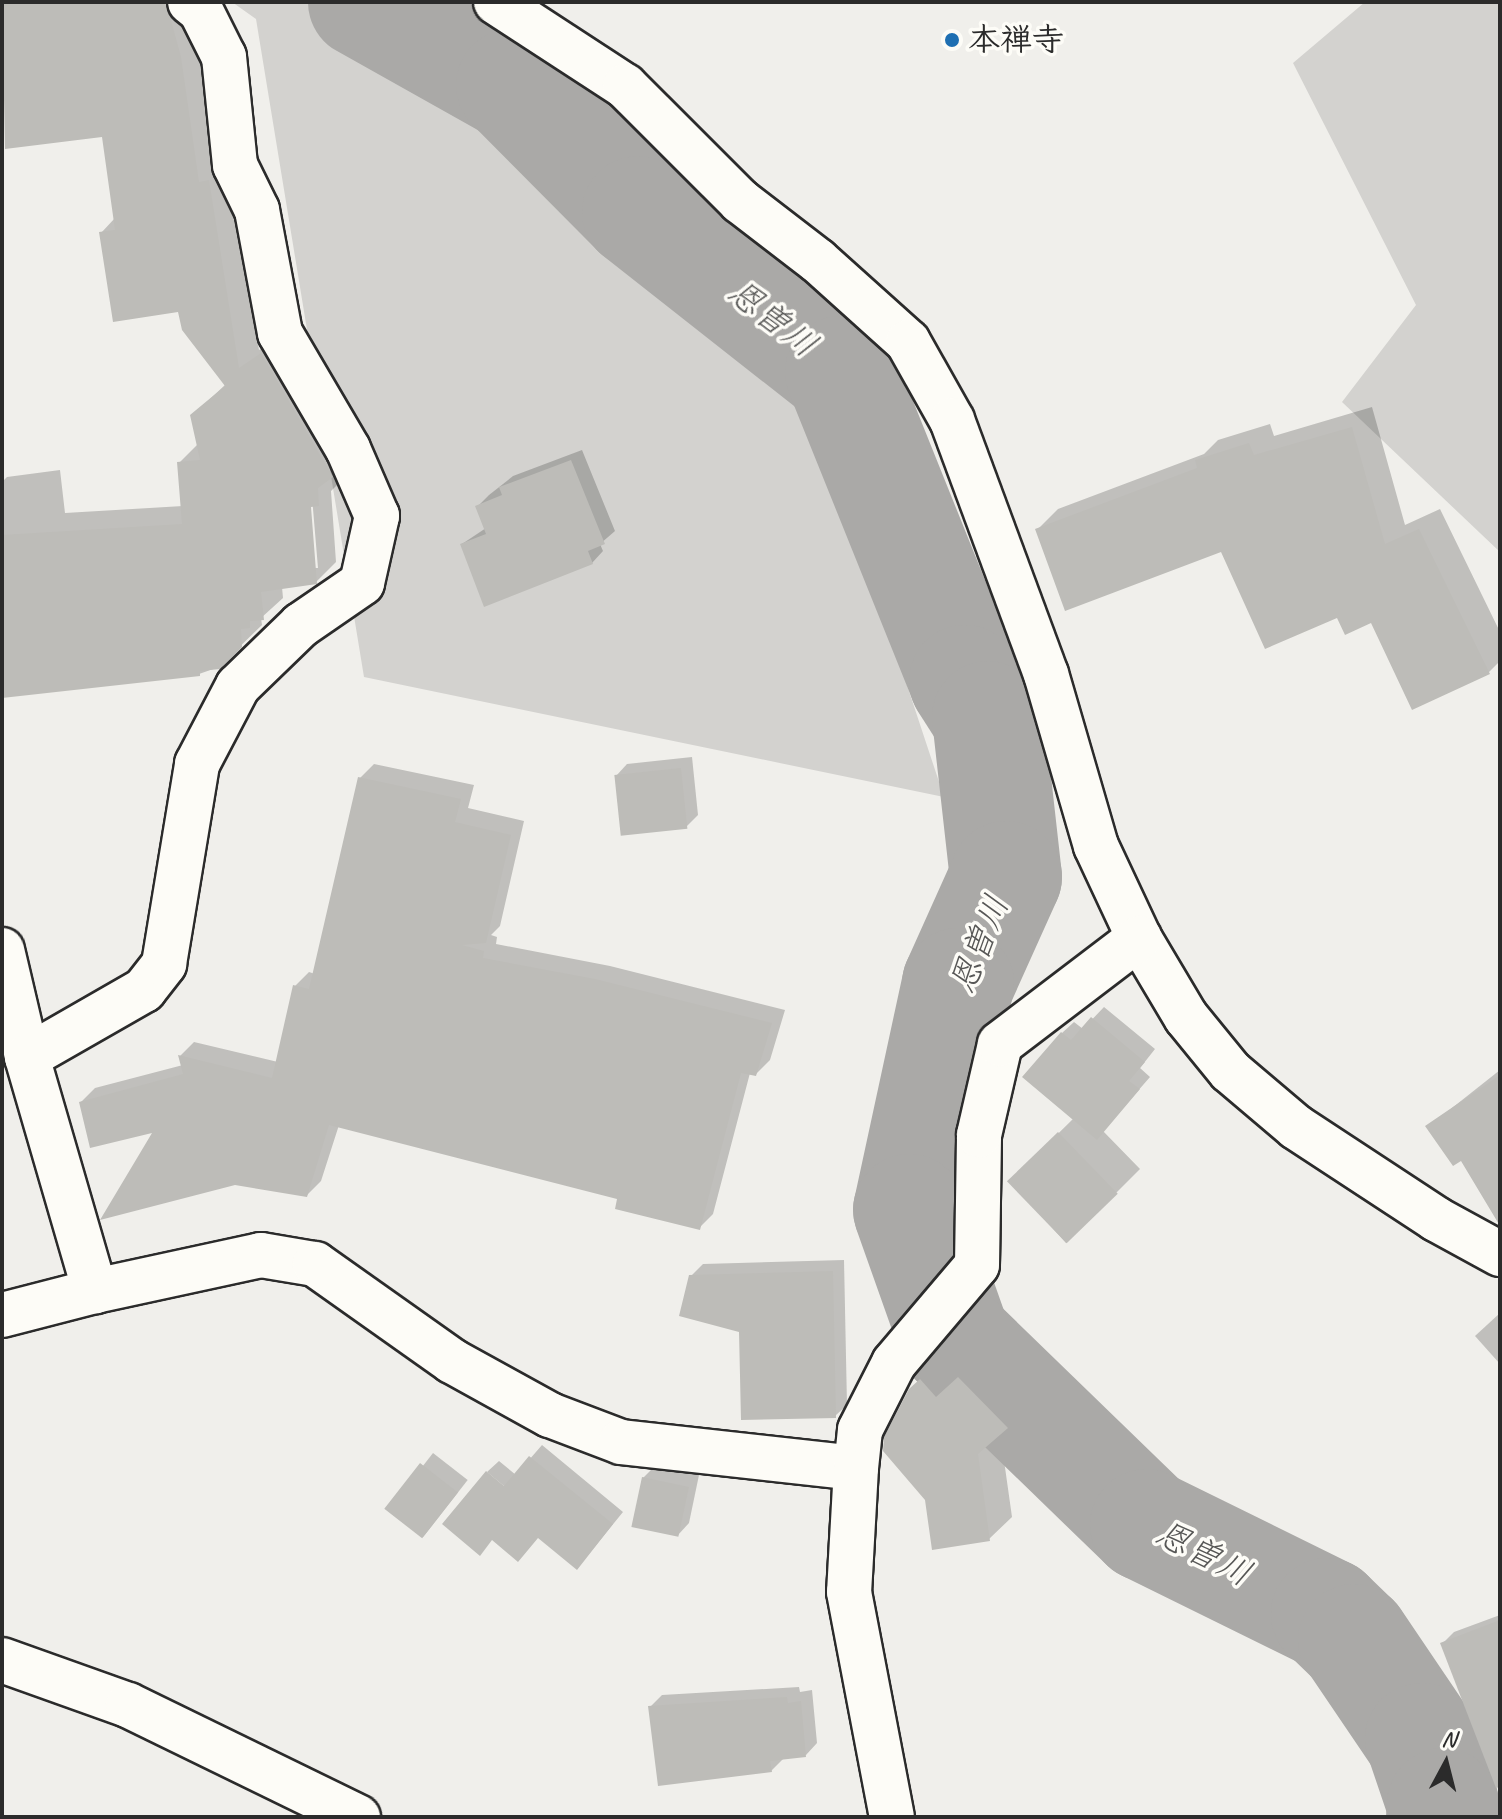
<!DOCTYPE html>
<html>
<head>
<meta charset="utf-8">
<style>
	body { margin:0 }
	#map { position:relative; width:1502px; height:1819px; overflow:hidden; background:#f0efeb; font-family:Caveat,"Klee One",sans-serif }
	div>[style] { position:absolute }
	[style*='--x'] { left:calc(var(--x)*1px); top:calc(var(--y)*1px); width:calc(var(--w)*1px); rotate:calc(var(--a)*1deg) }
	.green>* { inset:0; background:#d3d2cf }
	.shadow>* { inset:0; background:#0003; transform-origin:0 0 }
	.river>* { height:112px; margin:-56px; padding:0 56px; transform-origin:56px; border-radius:56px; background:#aaa9a7 }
	.building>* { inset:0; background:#bdbcb8; transform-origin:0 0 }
	.roads { filter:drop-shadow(2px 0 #2b2b2b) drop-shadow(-2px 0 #2b2b2b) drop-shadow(0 2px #2b2b2b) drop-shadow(0 -2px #2b2b2b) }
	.minor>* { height:44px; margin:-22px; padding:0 22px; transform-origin:22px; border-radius:22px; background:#fdfcf7 }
	.dots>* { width:22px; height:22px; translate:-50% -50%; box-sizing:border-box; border:4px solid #fdfcf7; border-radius:50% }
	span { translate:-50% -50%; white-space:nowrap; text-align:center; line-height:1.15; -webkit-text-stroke:7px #fdfcf7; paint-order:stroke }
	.poi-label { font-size:32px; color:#2b2b2b; font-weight:700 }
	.left { translate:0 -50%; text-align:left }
	.water-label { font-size:34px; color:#575756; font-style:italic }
	.frame { position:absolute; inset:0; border:4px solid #2b2b2b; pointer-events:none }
	.north { position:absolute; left:1406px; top:1723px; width:80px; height:80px; -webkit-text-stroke:6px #fdfcf7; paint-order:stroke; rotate:7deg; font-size:22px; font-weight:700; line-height:32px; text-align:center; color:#2b2b2b }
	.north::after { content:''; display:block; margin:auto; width:28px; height:36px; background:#2b2b2b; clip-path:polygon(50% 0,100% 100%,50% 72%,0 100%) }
</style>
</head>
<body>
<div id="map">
	<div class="green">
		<div style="clip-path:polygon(232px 2px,342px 2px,556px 202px,817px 413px,944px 797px,364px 677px,256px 19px)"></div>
		<div style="clip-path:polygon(1365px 2px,1500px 2px,1500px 552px,1342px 402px,1416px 305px,1293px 63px)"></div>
	</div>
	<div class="shadow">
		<div style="clip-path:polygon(evenodd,2px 2px,193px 2px,229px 161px,259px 350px,282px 335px,337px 470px,338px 484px,331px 491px,336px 562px,316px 582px,282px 587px,283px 598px,261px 618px,262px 625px,219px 667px,199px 674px,2px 597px,2px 482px,7px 477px,60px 470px,65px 513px,183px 506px,179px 463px,198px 444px,192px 416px,226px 384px,179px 309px,101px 233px,115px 218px,103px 134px,7px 147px,2px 2px,308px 497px,312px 497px,318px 568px,314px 568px,308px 497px)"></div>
		<div style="clip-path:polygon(1372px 407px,1405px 525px,1440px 509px,1500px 632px,1500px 661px,1489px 672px,1413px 707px,1372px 620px,1338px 615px,1222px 550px,1037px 530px,1058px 509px,1204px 454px,1218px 440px,1270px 424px,1274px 436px)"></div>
		<div style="clip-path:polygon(582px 450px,615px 531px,600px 544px,603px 551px,592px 563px,462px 544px,486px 528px,477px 507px,489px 495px,513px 476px)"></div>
		<div style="clip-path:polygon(692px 757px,698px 815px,686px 827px,616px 776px,627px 764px)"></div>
		<div style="clip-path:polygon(374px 764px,474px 785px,468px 808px,524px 821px,500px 926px,491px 935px,497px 937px,496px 944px,610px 966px,785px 1010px,770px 1060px,756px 1074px,750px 1073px,713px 1214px,699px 1228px,619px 1197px,339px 1125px,321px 1181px,307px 1195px,81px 1102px,95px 1088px,183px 1065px,180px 1056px,194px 1042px,278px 1062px,295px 986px,309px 972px,315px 974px,360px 778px)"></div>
		<div style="clip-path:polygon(1104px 1007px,1155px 1049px,1140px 1068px,1150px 1077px,1103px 1131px,1140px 1169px,1066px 1243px,1010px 1181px,1074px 1118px,1062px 1033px,1074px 1022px,1083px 1029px)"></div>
		<div style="clip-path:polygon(1500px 1070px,1500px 1170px,1462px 1158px,1428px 1127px)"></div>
		<div style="clip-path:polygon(844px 1260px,847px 1405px,835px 1416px,691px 1276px,703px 1264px)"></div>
		<div style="clip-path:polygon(1500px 1313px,1500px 1364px,1475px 1336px)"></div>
		<div style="clip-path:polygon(981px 1356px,1029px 1404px,1000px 1432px,1012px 1517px,989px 1539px,911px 1390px,944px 1358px,959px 1376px)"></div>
		<div style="clip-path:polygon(542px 1445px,623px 1512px,588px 1555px,487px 1472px,499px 1461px,516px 1475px)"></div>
		<div style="left:433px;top:1453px;width:44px;height:72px;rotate:38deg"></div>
		<div style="clip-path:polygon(655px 1466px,699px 1475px,689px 1523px,678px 1535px,643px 1478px)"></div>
		<div style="clip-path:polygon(1500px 1615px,1500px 1690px,1442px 1644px,1454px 1632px)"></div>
		<div style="clip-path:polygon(799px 1687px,800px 1692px,812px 1690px,817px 1743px,806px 1755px,783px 1759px,771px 1771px,650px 1707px,662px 1695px)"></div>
	</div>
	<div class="river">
		<div style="--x:364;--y:2;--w:170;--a:29.3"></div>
		<div style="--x:512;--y:85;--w:179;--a:45.2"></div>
		<div style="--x:638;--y:212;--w:258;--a:38.2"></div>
		<div style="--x:841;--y:372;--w:333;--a:68.1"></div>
		<div style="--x:965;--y:681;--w:43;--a:57.4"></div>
		<div style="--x:988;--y:717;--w:161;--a:83.6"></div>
		<div style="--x:1006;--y:877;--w:117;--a:114.2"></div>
		<div style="--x:958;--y:984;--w:231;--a:102.2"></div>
		<div style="--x:909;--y:1210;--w:138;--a:70.5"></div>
		<div style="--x:955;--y:1340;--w:266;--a:44.1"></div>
		<div style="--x:1146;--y:1525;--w:202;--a:26.2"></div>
		<div style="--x:1327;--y:1614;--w:37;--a:44"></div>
		<div style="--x:1354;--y:1640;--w:120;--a:55.9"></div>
		<div style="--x:1421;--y:1739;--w:69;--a:71.3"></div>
		<div style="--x:1443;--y:1804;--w:13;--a:94"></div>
	</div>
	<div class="building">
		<div style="clip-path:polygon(2px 2px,166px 2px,181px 57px,199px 182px,209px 180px,239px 368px,261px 353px,333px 477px,318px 488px,319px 506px,311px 507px,317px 584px,261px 592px,264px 620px,250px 621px,250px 628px,241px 629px,242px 647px,220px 669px,200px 671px,200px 676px,2px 698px,2px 535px,182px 524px,177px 462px,200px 460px,190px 415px,225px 386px,182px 330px,178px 312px,113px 322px,99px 232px,115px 230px,102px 137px,5px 149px)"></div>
		<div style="clip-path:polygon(1352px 427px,1385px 544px,1419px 529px,1490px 674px,1412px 710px,1371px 623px,1345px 635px,1337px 618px,1265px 649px,1221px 552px,1065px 611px,1035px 529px,1197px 468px,1195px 460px,1249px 443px,1254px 455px)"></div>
		<div style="clip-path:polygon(571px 460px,605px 544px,588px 551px,593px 564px,484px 607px,460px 544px,486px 534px,475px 506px,502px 495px,499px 487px)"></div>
		<div style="left:681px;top:768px;width:61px;height:67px;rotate:84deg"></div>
		<div style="clip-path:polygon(358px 777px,461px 799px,455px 822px,511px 835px,486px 943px,462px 945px,484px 951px,483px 958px,595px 979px,772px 1023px,756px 1076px,741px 1073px,700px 1230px,615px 1209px,617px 1199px,329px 1125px,307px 1197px,235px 1185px,100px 1220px,152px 1133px,90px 1148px,79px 1102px,183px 1074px,178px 1055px,272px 1078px,293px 985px,309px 989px)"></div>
		<div style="clip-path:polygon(1091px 1017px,1145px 1062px,1129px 1081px,1140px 1089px,1097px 1140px,1022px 1077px,1061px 1032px,1071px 1040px)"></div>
		<div style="clip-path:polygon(1500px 1075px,1500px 1226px,1461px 1161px,1453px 1166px,1425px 1126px)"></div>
		<div style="left:1058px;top:1132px;width:86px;height:71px;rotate:46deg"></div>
		<div style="clip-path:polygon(833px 1271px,836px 1418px,741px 1420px,739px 1332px,679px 1316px,689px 1275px)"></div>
		<div style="clip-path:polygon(958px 1377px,1008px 1428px,978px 1454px,990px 1541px,932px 1550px,925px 1500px,883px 1451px,884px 1437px,909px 1389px,920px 1379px,936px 1397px)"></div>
		<div style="clip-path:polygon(529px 1456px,613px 1524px,577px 1570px,538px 1538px,518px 1562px,492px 1540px,480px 1556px,442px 1524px,486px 1471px,504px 1486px)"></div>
		<div style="left:420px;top:1463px;width:48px;height:58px;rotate:38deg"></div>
		<div style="left:642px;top:1477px;width:48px;height:51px;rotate:12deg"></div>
		<div style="clip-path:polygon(1500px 1620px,1500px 1787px,1496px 1788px,1440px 1643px)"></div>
		<div style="clip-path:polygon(787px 1697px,788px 1703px,801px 1701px,806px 1757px,770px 1761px,772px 1772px,658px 1786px,648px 1706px)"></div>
	</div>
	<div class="roads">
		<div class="minor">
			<div style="--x:496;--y:2;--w:154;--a:33.1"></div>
			<div style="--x:625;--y:86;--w:163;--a:45"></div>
			<div style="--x:740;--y:201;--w:98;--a:37.6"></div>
			<div style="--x:818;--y:261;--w:121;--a:42"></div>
			<div style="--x:908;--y:342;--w:90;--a:60.6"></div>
			<div style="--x:952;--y:420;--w:271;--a:69.7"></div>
			<div style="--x:1046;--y:674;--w:179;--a:73.8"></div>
			<div style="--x:1096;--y:846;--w:102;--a:64.9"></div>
			<div style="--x:1139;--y:938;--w:92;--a:59.3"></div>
			<div style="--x:1186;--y:1017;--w:70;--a:50.8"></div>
			<div style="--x:1230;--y:1071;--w:87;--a:40.3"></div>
			<div style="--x:1296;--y:1127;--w:168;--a:33.3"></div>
			<div style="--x:1436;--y:1219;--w:73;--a:28.7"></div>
			<div style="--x:2;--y:950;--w:110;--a:76.8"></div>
			<div style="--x:27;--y:1057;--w:244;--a:73.8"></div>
			<div style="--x:95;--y:1291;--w:96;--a:165.5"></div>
			<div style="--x:27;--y:1057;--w:135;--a:-29.8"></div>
			<div style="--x:144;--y:990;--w:33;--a:-52"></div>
			<div style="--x:164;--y:964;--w:203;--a:-80.6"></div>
			<div style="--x:197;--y:764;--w:88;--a:-62.3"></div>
			<div style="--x:238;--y:686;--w:88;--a:-44.1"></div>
			<div style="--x:301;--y:625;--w:74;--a:-34.5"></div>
			<div style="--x:362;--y:583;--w:69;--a:-77.4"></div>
			<div style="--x:377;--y:516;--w:73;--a:-113.4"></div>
			<div style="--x:348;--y:449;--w:134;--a:-120.4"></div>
			<div style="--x:280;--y:333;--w:125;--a:-100.6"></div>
			<div style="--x:257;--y:210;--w:50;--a:-116.1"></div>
			<div style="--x:235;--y:165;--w:109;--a:-95.8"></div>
			<div style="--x:224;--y:57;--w:51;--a:-116.6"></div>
			<div style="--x:201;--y:11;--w:14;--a:-141"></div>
			<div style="--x:95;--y:1291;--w:170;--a:-12.2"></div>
			<div style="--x:261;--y:1255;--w:55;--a:9.5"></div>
			<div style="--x:315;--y:1264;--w:168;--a:35.3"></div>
			<div style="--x:452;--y:1361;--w:112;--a:28.9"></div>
			<div style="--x:550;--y:1415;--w:76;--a:20.8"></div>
			<div style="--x:621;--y:1442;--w:236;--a:6.3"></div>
			<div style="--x:856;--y:1468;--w:124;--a:93.2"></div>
			<div style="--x:849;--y:1592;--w:229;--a:79.2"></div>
			<div style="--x:856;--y:1468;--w:38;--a:-84"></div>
			<div style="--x:860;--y:1430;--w:75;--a:-63.1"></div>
			<div style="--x:894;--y:1363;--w:128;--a:-49.7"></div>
			<div style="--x:977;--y:1265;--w:130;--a:-89.1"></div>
			<div style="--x:979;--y:1135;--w:93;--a:-77"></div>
			<div style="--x:1000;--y:1044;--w:175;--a:-37.3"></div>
			<div style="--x:2;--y:1660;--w:134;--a:19.7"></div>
			<div style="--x:128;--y:1705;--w:256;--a:26"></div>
		</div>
	</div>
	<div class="dots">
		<div style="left:952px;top:40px;background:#1f6fb2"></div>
	</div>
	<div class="poi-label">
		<span class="left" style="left:968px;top:40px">本禅寺</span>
	</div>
	<div class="water-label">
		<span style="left:773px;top:318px;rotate:38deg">恩曽川</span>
		<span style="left:979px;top:944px;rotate:-68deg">恩曽川</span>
		<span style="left:1204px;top:1553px;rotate:27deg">恩曽川</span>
	</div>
	<div class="frame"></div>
	<div class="north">N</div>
</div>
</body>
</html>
